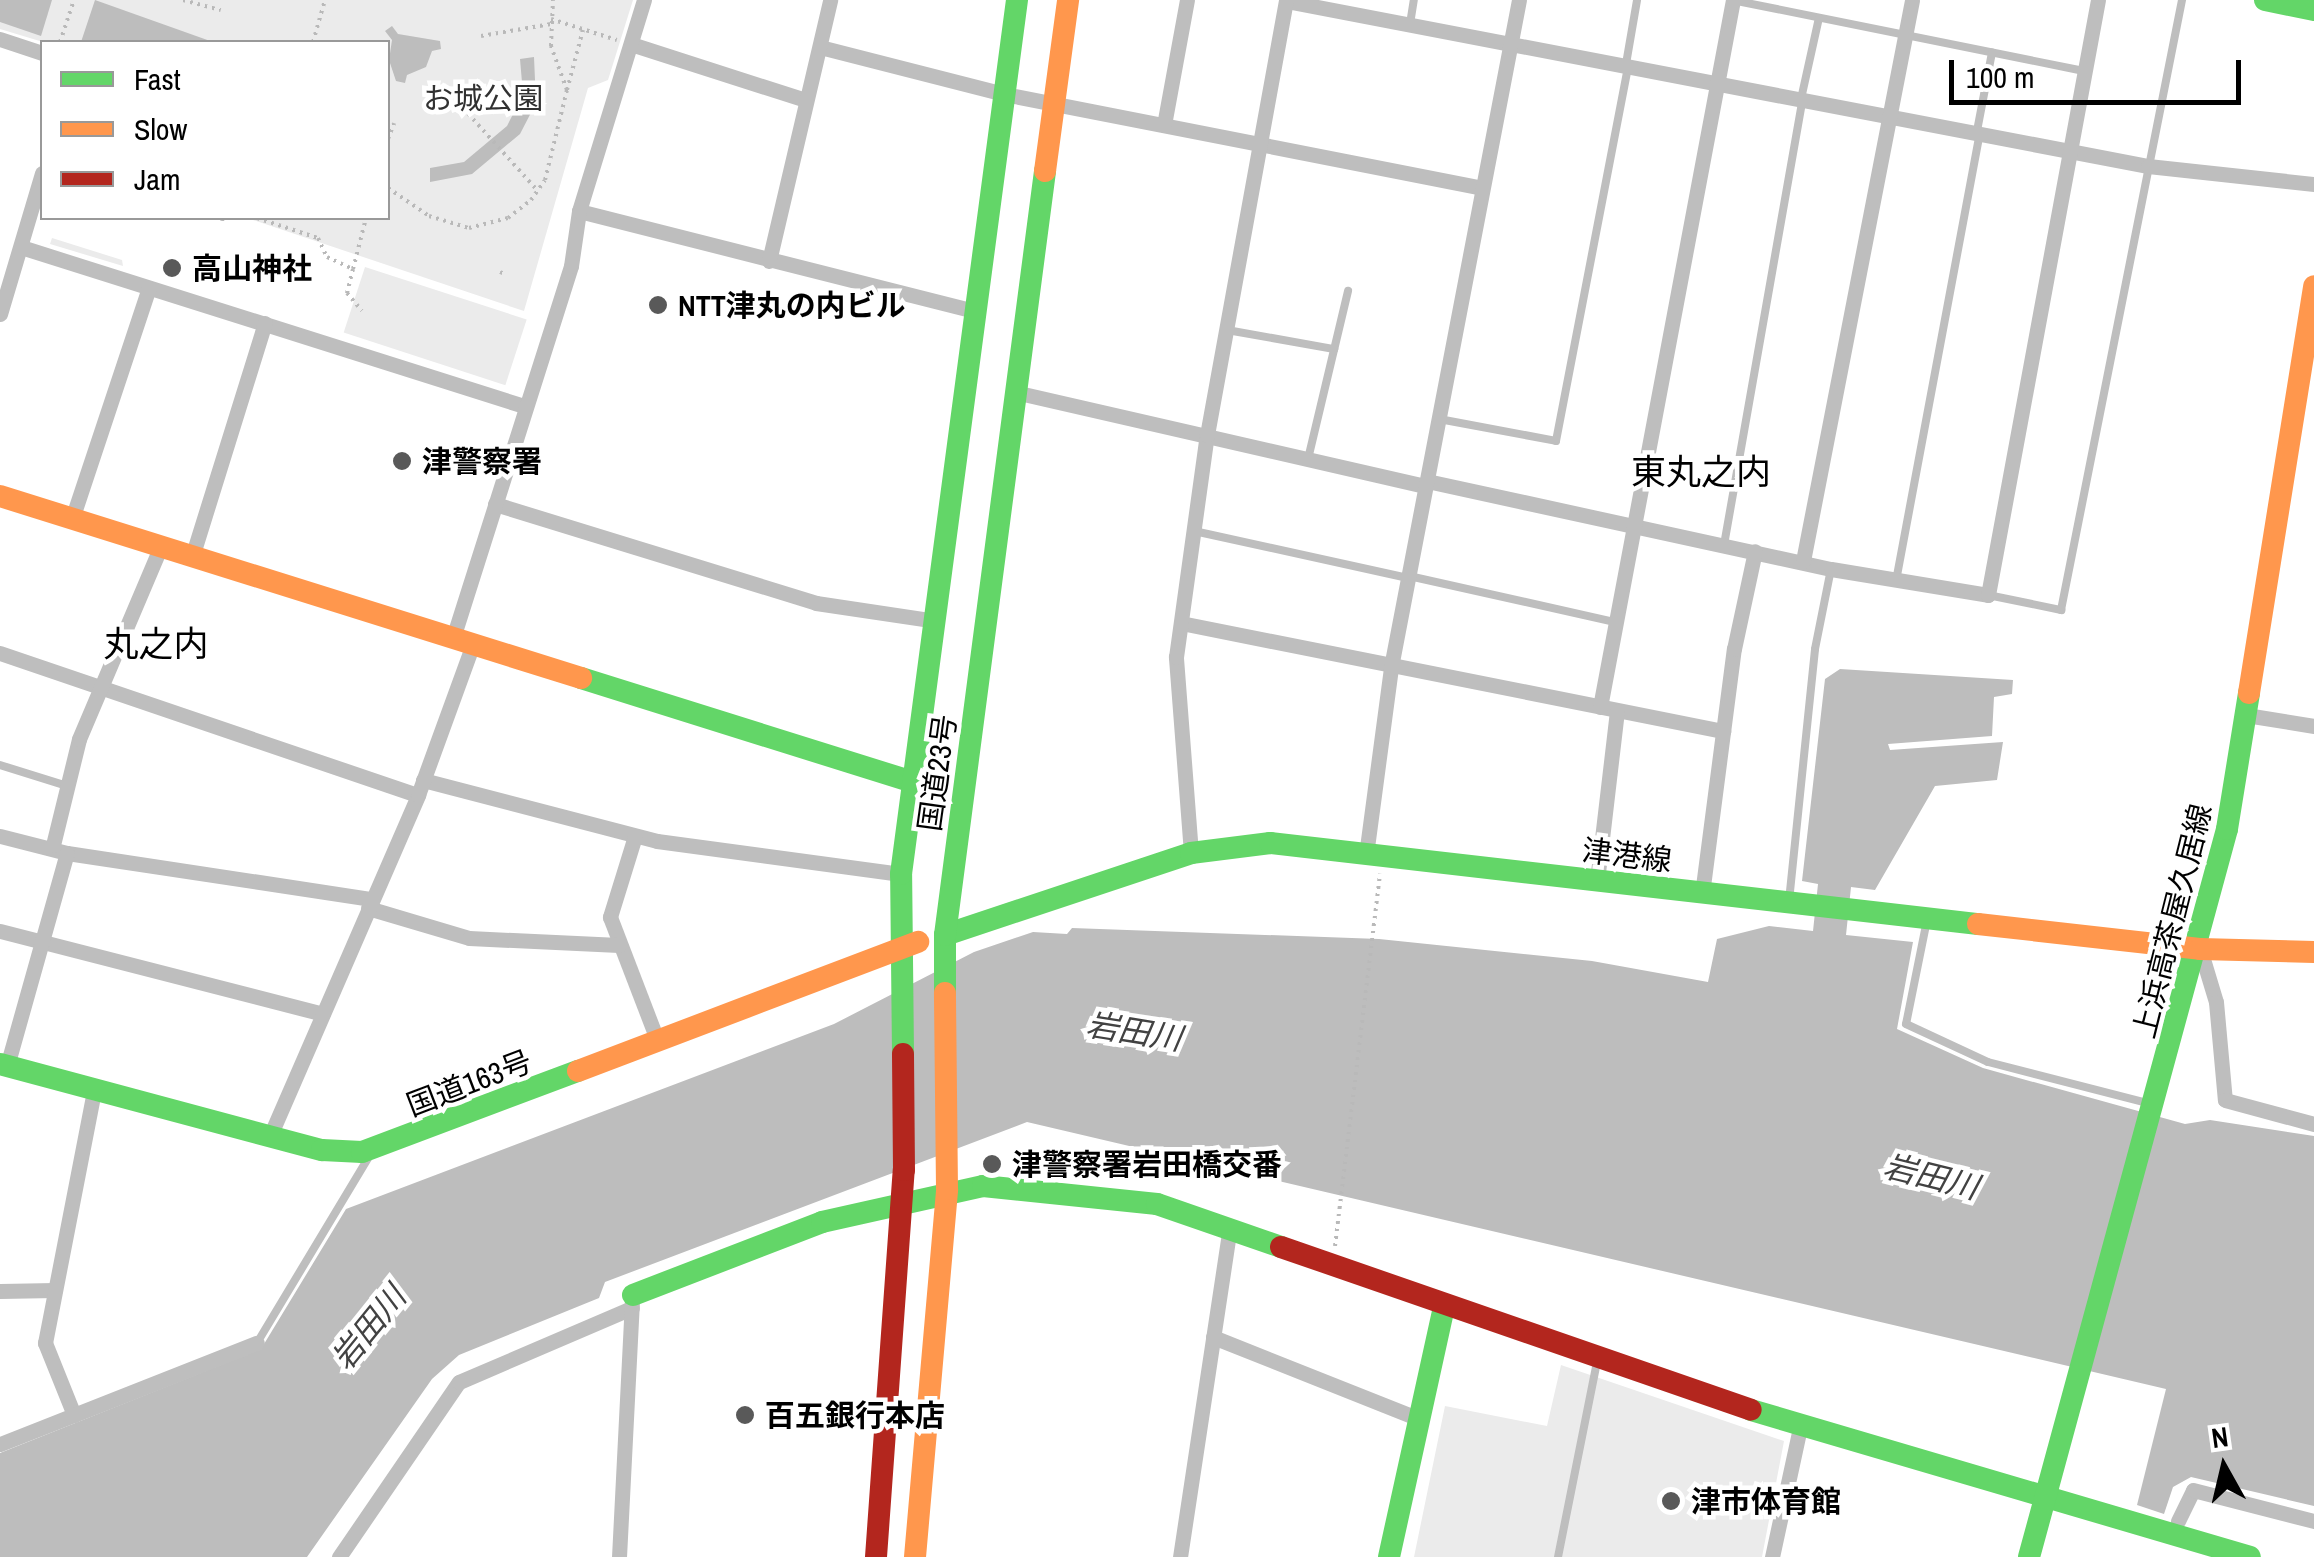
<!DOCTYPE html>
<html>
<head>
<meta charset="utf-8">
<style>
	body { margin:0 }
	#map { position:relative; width:2314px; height:1557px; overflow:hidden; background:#fff; font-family:"Archivo Narrow","Noto Sans JP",sans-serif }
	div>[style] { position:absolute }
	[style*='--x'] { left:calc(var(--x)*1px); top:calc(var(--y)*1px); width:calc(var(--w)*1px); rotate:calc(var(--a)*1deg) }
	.green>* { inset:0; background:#ebebeb; transform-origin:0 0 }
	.water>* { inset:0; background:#bdbdbd }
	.path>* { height:4px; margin-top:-2px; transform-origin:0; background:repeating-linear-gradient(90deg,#b9b9b9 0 2.5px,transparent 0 7.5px) }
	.lane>* { height:8px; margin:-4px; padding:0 4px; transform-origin:4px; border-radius:4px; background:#bebebe }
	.street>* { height:15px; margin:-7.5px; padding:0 7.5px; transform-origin:7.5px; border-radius:7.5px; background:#bebebe }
	.fast>* { height:22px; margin:-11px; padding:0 11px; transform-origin:11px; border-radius:11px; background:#63d668 }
	.slow>* { height:22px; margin:-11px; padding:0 11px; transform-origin:11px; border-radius:11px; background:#ff974d }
	.jam>* { height:22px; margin:-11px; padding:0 11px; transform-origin:11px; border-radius:11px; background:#b3261e }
	.dots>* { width:28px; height:28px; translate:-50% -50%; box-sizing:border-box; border:5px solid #fff; border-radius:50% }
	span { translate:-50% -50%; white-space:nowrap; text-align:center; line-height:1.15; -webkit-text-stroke:9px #fff; paint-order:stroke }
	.park-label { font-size:30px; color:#313131 }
	.poi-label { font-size:30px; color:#000; font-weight:700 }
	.left { translate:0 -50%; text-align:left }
	.street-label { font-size:30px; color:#000 }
	.water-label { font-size:32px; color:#424242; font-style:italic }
	.quarter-label { font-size:35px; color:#000 }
	.legend { position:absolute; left:40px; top:40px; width:350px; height:180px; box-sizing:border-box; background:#fff; border:2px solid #999; margin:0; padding:12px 18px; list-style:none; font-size:30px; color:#000 }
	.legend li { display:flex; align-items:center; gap:20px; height:50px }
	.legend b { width:50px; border:2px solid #999 }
	.north { position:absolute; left:2174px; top:1417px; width:100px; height:100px; -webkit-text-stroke:8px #fff; paint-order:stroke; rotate:352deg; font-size:28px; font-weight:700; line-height:40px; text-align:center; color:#000 }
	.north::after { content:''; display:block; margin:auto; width:35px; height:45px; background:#000; clip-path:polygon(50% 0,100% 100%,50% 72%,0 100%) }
	.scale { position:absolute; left:1949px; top:60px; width:292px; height:45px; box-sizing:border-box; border:5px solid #000; border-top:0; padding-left:12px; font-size:30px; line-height:35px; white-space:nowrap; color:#000; -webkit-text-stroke:8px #fff; paint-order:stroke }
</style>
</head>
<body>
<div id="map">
	<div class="green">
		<div style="clip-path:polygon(0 0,633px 0,608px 80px,588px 88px,524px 311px,247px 218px,388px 218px,388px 42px,43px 42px,0 29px)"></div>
		<div style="clip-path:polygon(52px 238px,122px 260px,123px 266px,50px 244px)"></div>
		<div style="left:365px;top:267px;width:170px;height:69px;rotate:18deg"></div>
		<div style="clip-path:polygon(1561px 1365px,1784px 1441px,1762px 1557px,1414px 1557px,1445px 1406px,1547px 1426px)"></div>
	</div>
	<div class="water">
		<div style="clip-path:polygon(0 0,52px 0,41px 36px,0 22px)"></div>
		<div style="clip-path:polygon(95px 0,213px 42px,81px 42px)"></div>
		<div style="clip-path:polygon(392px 26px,398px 34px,440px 41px,441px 49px,432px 51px,426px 67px,407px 75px,405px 83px,396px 81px,389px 60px,392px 40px,385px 31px)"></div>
		<div style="clip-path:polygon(534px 57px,536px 103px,520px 134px,472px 174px,430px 182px,430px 168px,464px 162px,507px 126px,523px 94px,520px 59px)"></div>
		<div style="clip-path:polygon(1840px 669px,2013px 680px,2012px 694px,1994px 697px,1992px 736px,1888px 744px,1890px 750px,2003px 742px,1997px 780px,1935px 786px,1875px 890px,1851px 887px,1846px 935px,1913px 942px,1897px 1029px,1983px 1068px,2185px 1124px,2210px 1120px,2314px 1136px,2314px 1506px,2191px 1477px,2173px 1487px,2164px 1514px,2137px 1505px,2166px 1389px,1027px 1122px,605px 1282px,599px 1298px,459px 1355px,432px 1379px,307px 1557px,0 1557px,0 1453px,261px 1349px,346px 1209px,834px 1024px,974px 952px,1033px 932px,1067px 934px,1072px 928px,1379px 939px,1592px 961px,1708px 982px,1717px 939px,1769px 926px,1813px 931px,1818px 884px,1802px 881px,1825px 679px)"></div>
	</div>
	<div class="path">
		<div style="--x:183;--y:0;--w:39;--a:15"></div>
		<div style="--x:551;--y:19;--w:69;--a:17.7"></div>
		<div style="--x:481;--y:36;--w:71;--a:-9.7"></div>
		<div style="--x:60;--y:42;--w:44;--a:-71.6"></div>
		<div style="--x:313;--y:42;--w:44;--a:-74.1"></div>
		<div style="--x:567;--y:90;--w:62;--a:-75.1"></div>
		<div style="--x:463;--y:108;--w:110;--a:47.9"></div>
		<div style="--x:388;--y:139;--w:17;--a:-69"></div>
		<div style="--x:388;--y:188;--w:50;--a:34.3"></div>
		<div style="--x:429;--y:216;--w:42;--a:16.7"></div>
		<div style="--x:469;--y:228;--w:40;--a:-14.4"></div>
		<div style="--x:508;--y:218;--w:29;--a:-38"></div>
		<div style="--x:531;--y:200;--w:24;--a:-55"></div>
		<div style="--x:545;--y:180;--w:93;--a:-76.3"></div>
		<div style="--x:567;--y:90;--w:47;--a:-110"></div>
		<div style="--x:551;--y:46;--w:46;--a:-87.5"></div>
		<div style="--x:257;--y:218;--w:64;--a:18.2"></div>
		<div style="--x:318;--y:238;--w:21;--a:65"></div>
		<div style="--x:327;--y:257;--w:29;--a:25"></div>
		<div style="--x:353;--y:269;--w:53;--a:-75.7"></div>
		<div style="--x:222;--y:221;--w:3;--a:-72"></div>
		<div style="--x:353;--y:269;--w:25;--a:104"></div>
		<div style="--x:347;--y:293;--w:23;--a:50"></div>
		<div style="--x:500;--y:272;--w:5;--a:22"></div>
		<div style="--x:1335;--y:1246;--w:375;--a:-83.1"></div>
	</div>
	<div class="lane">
		<div style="--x:1732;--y:0;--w:359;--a:11.4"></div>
		<div style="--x:1410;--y:24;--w:24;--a:-81"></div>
		<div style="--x:1626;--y:64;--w:65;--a:-80.2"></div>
		<div style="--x:1801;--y:99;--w:83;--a:-77.5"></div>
		<div style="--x:1977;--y:131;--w:80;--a:-79.2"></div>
		<div style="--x:1227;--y:330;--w:109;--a:10.1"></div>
		<div style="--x:1439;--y:419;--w:119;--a:10.6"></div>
		<div style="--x:1556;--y:441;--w:381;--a:-79.1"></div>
		<div style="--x:1308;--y:459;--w:173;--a:-76.6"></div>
		<div style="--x:1194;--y:531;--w:219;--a:12.4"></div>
		<div style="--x:1724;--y:545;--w:453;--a:-80"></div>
		<div style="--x:1409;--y:576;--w:210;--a:12.6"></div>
		<div style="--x:1896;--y:581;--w:456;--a:-79.4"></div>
		<div style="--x:1988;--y:595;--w:75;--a:11.6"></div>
		<div style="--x:2061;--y:610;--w:622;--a:-78.78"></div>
		<div style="--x:0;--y:765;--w:70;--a:17.4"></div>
		<div style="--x:1789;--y:901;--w:253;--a:-84.1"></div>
		<div style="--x:1815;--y:649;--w:82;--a:-78.7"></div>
		<div style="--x:1927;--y:920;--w:106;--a:101.4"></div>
		<div style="--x:1906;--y:1024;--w:90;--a:24.9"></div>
		<div style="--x:1988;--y:1062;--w:165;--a:14.4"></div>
		<div style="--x:257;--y:1343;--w:216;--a:-59"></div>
		<div style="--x:1558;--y:1557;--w:199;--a:-78.7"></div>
	</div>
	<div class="street">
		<div style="--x:1286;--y:1;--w:878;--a:10.84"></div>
		<div style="--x:2148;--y:166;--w:167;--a:6.2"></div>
		<div style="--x:0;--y:39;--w:44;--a:18.4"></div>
		<div style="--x:631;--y:44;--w:183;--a:17.8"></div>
		<div style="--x:820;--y:47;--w:190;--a:14.3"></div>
		<div style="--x:1004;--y:94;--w:486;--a:11.1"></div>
		<div style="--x:1164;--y:125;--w:127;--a:-79.6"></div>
		<div style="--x:579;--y:211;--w:411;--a:14.2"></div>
		<div style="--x:21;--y:247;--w:528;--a:17.54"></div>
		<div style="--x:769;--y:261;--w:268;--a:-76.8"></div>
		<div style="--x:0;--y:314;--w:147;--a:-73.4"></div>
		<div style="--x:1019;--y:393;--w:417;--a:12.9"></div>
		<div style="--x:1427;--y:481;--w:413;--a:12.3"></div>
		<div style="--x:1831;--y:569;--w:159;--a:9.4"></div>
		<div style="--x:1988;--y:595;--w:605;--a:-79.53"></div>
		<div style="--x:495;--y:504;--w:336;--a:17.1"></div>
		<div style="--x:816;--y:603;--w:121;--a:8.5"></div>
		<div style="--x:72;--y:519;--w:243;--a:-71.6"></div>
		<div style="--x:192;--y:557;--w:245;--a:-72.7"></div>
		<div style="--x:1803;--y:561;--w:571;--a:-79"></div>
		<div style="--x:1181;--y:623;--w:553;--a:11.27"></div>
		<div style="--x:453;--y:638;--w:390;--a:-72.4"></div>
		<div style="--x:571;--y:266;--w:56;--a:-81.7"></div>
		<div style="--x:579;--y:211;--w:221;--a:-72.9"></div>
		<div style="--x:0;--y:653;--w:441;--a:18.8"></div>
		<div style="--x:1600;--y:707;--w:719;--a:-79.35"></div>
		<div style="--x:2246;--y:715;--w:69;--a:9.2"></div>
		<div style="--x:423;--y:780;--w:242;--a:14.6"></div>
		<div style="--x:657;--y:841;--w:246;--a:7.7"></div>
		<div style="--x:0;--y:836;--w:69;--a:14.2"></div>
		<div style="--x:67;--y:853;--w:308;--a:8.6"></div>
		<div style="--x:635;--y:836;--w:85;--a:107.2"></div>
		<div style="--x:610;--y:917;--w:134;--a:69"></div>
		<div style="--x:53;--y:845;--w:109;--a:-76.2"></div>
		<div style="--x:79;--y:739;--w:207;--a:-67"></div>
		<div style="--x:1191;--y:853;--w:197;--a:-94.4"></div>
		<div style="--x:1176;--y:657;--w:224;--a:-82.1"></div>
		<div style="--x:1207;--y:435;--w:442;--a:-79.7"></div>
		<div style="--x:1366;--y:855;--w:190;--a:-82.4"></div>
		<div style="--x:1391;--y:667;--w:679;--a:-79.14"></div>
		<div style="--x:1597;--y:881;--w:171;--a:-83.3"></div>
		<div style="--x:1702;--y:894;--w:247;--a:-82.6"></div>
		<div style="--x:1734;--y:649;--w:100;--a:-77.9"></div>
		<div style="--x:368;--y:908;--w:105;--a:16.5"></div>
		<div style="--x:469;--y:938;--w:150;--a:2.7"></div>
		<div style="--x:0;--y:931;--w:333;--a:14.4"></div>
		<div style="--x:2200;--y:949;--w:55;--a:73.2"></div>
		<div style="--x:2216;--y:1002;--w:98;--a:84.8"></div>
		<div style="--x:2225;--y:1100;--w:92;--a:15.1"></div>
		<div style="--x:7;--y:1066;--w:221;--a:-74.3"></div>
		<div style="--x:270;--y:1136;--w:372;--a:-66.5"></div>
		<div style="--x:418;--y:795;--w:161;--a:-70"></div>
		<div style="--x:0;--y:1291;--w:55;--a:-1"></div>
		<div style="--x:1213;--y:1337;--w:222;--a:21.7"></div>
		<div style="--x:74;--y:1415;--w:78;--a:-111.9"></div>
		<div style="--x:45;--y:1343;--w:258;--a:-79"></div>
		<div style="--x:0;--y:1444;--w:276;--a:-21.5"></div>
		<div style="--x:2178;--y:1521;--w:34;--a:-64"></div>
		<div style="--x:2193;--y:1490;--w:125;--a:14.4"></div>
		<div style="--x:339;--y:1557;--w:212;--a:-55.6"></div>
		<div style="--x:459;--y:1382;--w:188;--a:-23.2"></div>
		<div style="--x:619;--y:1557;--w:256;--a:-87.1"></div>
		<div style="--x:1180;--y:1557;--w:333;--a:-81.4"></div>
		<div style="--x:1772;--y:1557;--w:133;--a:-77.8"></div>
	</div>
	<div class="fast">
		<div style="--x:2265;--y:0;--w:50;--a:11.5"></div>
		<div style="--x:581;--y:678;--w:348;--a:17.4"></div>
		<div style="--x:945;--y:935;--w:259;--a:-18.4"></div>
		<div style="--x:1191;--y:853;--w:80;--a:-7.2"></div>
		<div style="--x:1270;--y:843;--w:713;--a:6.53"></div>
		<div style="--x:945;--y:993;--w:58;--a:-90"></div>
		<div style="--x:945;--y:935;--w:771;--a:-82.54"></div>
		<div style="--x:903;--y:1054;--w:180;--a:-90.6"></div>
		<div style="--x:901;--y:874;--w:882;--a:-82.44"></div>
		<div style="--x:0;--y:1064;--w:333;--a:15"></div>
		<div style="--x:322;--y:1150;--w:40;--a:2.9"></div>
		<div style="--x:362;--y:1152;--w:231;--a:-20.6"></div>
		<div style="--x:633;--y:1295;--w:203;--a:-21.1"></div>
		<div style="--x:822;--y:1222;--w:165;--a:-12.6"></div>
		<div style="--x:983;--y:1186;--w:175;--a:5.9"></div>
		<div style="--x:1157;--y:1204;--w:131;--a:19.1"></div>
		<div style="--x:1751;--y:1410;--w:520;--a:16.41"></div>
		<div style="--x:1389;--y:1557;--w:257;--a:-77.6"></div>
		<div style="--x:2029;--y:1557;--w:754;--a:-74.78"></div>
		<div style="--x:2227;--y:829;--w:138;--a:-80.8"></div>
	</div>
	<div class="slow">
		<div style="--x:1045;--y:171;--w:173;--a:-82.3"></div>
		<div style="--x:0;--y:496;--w:609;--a:17.39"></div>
		<div style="--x:2249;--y:693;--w:412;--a:-80.9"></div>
		<div style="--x:1978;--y:924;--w:223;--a:6.4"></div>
		<div style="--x:2200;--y:949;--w:114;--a:1.5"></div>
		<div style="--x:578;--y:1071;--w:364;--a:-20.8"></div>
		<div style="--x:915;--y:1557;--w:369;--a:-85"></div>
		<div style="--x:947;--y:1189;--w:196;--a:-90.6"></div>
	</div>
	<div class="jam">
		<div style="--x:1281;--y:1247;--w:497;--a:19.1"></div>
		<div style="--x:876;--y:1557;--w:388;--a:-85.9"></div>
		<div style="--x:904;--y:1170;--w:116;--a:-90.5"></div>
	</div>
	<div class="dots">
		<div style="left:172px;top:268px;background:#595959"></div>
		<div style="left:658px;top:305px;background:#595959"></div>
		<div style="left:402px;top:461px;background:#595959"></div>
		<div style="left:992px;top:1164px;background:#595959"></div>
		<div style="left:745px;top:1415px;background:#595959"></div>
		<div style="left:1671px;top:1501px;background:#595959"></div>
	</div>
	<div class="park-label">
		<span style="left:483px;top:98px">お城公園</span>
	</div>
	<div class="poi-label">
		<span class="left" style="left:192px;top:268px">高山神社</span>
		<span class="left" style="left:678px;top:305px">NTT津丸の内ビル</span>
		<span class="left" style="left:422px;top:461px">津警察署</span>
		<span class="left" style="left:1012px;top:1164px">津警察署岩田橋交番</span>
		<span class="left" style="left:765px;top:1415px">百五銀行本店</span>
		<span class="left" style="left:1691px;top:1501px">津市体育館</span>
	</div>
	<div class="street-label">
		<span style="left:937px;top:773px;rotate:-82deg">国道23号</span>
		<span style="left:1627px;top:855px;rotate:7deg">津港線</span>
		<span style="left:2172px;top:921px;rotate:-76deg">上浜高茶屋久居線</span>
		<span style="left:469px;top:1083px;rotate:-21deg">国道163号</span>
	</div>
	<div class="water-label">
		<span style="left:1134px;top:1032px;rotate:9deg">岩田川</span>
		<span style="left:1931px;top:1177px;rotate:14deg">岩田川</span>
		<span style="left:369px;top:1328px;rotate:-51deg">岩田川</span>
	</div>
	<div class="quarter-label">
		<span style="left:1701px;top:472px">東丸之内</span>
		<span style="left:156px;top:644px">丸之内</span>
	</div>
	<ul class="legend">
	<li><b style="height:12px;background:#63d668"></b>Fast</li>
	<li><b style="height:12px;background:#ff974d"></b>Slow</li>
	<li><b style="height:12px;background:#b3261e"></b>Jam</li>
	</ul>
	<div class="north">N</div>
	<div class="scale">100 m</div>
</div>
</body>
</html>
